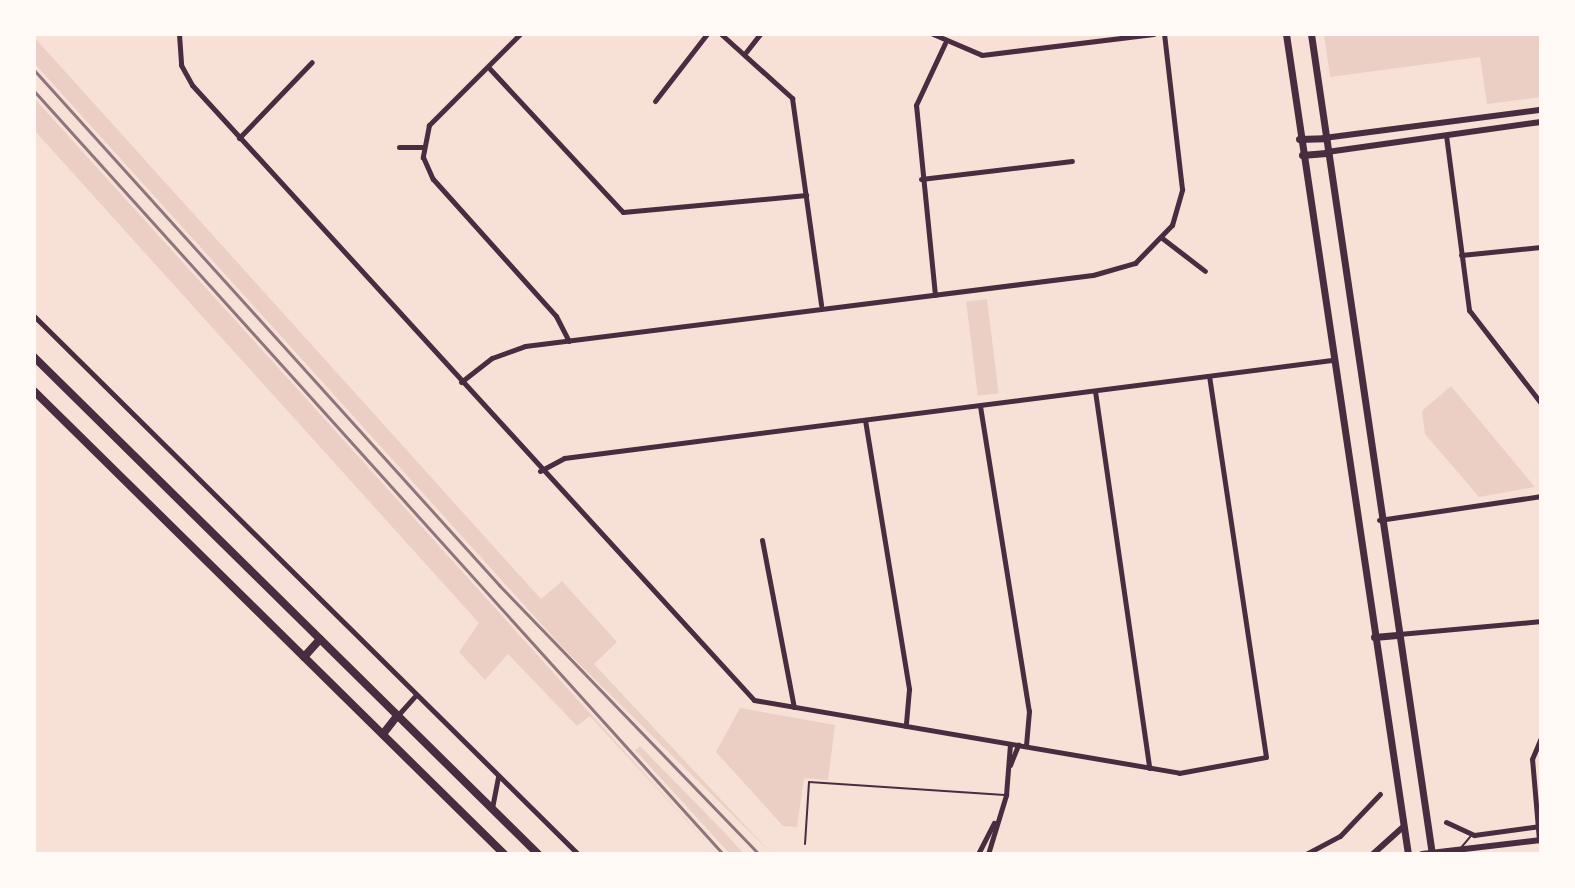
<!DOCTYPE html>
<html>
<head>
<meta charset="utf-8">
<style>
	body { margin:0 }
	#map { position:relative; width:1575px; height:888px; overflow:hidden; background:#f7e1d7; font-family:Jost,sans-serif }
	div>[style] { position:absolute }
	[style*='--x'] { left:calc(var(--x)*1px); top:calc(var(--y)*1px); width:calc(var(--w)*1px); rotate:calc(var(--a)*1deg) }
	.green>* { inset:0; background:#ebcfc5; transform-origin:0 0 }
	.service>* { height:2px; margin:-1px; padding:0 1px; transform-origin:1px; border-radius:1px; background:#4a2c40 }
	.minor>* { height:5px; margin:-2.5px; padding:0 2.5px; transform-origin:2.5px; border-radius:2.5px; background:#4a2c40 }
	.tertiary>* { height:6px; margin:-3px; padding:0 3px; transform-origin:3px; border-radius:3px; background:#4a2c40 }
	.primary>* { height:7px; margin:-3.5px; padding:0 3.5px; transform-origin:3.5px; border-radius:3.5px; background:#4a2c40 }
	.trunk>* { height:8px; margin:-4px; padding:0 4px; transform-origin:4px; border-radius:4px; background:#4a2c40 }
	.rail>* { height:3px; margin:-1.5px; padding:0 1.5px; transform-origin:1.5px; border-radius:1.5px; background:#8f747c }
	span { translate:-50% -50%; white-space:nowrap; text-align:center; line-height:1.15; -webkit-text-stroke:8px #fffaf5; paint-order:stroke }
	.frame { position:absolute; inset:0; border:36px solid #fffaf5; pointer-events:none }
</style>
</head>
<body>
<div id="map">
	<div class="green">
		<div style="clip-path:polygon(1324px 34px,1541px 34px,1541px 97px,1487px 104px,1480px 57px,1330px 77px)"></div>
		<div style="clip-path:polygon(34px 37px,541px 599px,562px 581px,617px 642px,594px 664px,772px 854px,563px 648px,34px 63px)"></div>
		<div style="clip-path:polygon(34px 98px,301px 393px,717px 854px,590px 716px,577px 726px,508px 654px,485px 680px,459px 652px,479px 623px,34px 130px)"></div>
		<div style="left:987px;top:299px;width:95px;height:21px;rotate:83deg"></div>
		<div style="clip-path:polygon(1451px 386px,1535px 487px,1479px 497px,1425px 434px,1422px 411px)"></div>
		<div style="clip-path:polygon(740px 708px,835px 725px,828px 780px,804px 778px,797px 827px,783px 826px,716px 752px)"></div>
		<div style="clip-path:polygon(640px 746px,727px 835px,744px 854px,730px 854px,635px 750px)"></div>
	</div>
	<div class="service">
		<div style="--x:805;--y:844;--w:62;--a:-86.3"></div>
		<div style="--x:809;--y:782;--w:196;--a:3.8"></div>
		<div style="--x:1460;--y:849;--w:17;--a:-50"></div>
	</div>
	<div class="minor">
		<div style="--x:179;--y:34;--w:31;--a:86"></div>
		<div style="--x:181;--y:65;--w:23;--a:61"></div>
		<div style="--x:192;--y:85;--w:833;--a:47.58"></div>
		<div style="--x:754;--y:700;--w:431;--a:9.7"></div>
		<div style="--x:1179;--y:773;--w:88;--a:-10.4"></div>
		<div style="--x:1266;--y:757;--w:384;--a:-98.5"></div>
		<div style="--x:520;--y:34;--w:129;--a:135"></div>
		<div style="--x:429;--y:125;--w:33;--a:101"></div>
		<div style="--x:423;--y:157;--w:24;--a:66"></div>
		<div style="--x:433;--y:179;--w:184;--a:48.1"></div>
		<div style="--x:556;--y:316;--w:28;--a:63"></div>
		<div style="--x:721;--y:34;--w:96;--a:42"></div>
		<div style="--x:792;--y:98;--w:209;--a:82"></div>
		<div style="--x:933;--y:34;--w:53;--a:23.2"></div>
		<div style="--x:982;--y:55;--w:173;--a:-7"></div>
		<div style="--x:746;--y:52;--w:23;--a:-52"></div>
		<div style="--x:490;--y:69;--w:195;--a:47.1"></div>
		<div style="--x:623;--y:212;--w:184;--a:-5.3"></div>
		<div style="--x:655;--y:101;--w:85;--a:-52.2"></div>
		<div style="--x:1446;--y:135;--w:177;--a:82.5"></div>
		<div style="--x:1469;--y:310;--w:118;--a:52.3"></div>
		<div style="--x:239;--y:138;--w:105;--a:-46.2"></div>
		<div style="--x:399;--y:147;--w:23;--a:0"></div>
		<div style="--x:921;--y:179;--w:152;--a:-6.8"></div>
		<div style="--x:1162;--y:238;--w:54;--a:37.5"></div>
		<div style="--x:1461;--y:255;--w:80;--a:-5.7"></div>
		<div style="--x:935;--y:295;--w:191;--a:-95.7"></div>
		<div style="--x:916;--y:105;--w:68;--a:-64.9"></div>
		<div style="--x:34;--y:316;--w:765;--a:44.68"></div>
		<div style="--x:461;--y:382;--w:39;--a:-38"></div>
		<div style="--x:492;--y:358;--w:35;--a:-20"></div>
		<div style="--x:525;--y:346;--w:572;--a:-7.13"></div>
		<div style="--x:1093;--y:275;--w:44;--a:-15.9"></div>
		<div style="--x:1135;--y:263;--w:53;--a:-45.8"></div>
		<div style="--x:1172;--y:225;--w:37;--a:-74"></div>
		<div style="--x:1182;--y:189;--w:156;--a:-96.6"></div>
		<div style="--x:1095;--y:391;--w:381;--a:81.8"></div>
		<div style="--x:980;--y:406;--w:309;--a:80.9"></div>
		<div style="--x:1029;--y:711;--w:35;--a:95"></div>
		<div style="--x:865;--y:420;--w:273;--a:80.7"></div>
		<div style="--x:909;--y:689;--w:37;--a:95"></div>
		<div style="--x:540;--y:471;--w:27;--a:-28"></div>
		<div style="--x:564;--y:458;--w:774;--a:-7.27"></div>
		<div style="--x:1379;--y:520;--w:164;--a:-8.4"></div>
		<div style="--x:762;--y:540;--w:170;--a:79.2"></div>
		<div style="--x:1399;--y:634;--w:143;--a:-5.2"></div>
		<div style="--x:398;--y:715;--w:27;--a:-48"></div>
		<div style="--x:1010;--y:765;--w:22;--a:-68"></div>
		<div style="--x:492;--y:808;--w:32;--a:-79"></div>
		<div style="--x:1446;--y:822;--w:31;--a:25"></div>
		<div style="--x:1474;--y:835;--w:67;--a:-7.8"></div>
		<div style="--x:1539;--y:840;--w:81;--a:-94.9"></div>
		<div style="--x:1532;--y:759;--w:23;--a:-67"></div>
		<div style="--x:978;--y:854;--w:35;--a:-63"></div>
		<div style="--x:983;--y:854;--w:23;--a:0"></div>
		<div style="--x:988;--y:854;--w:62;--a:-73"></div>
		<div style="--x:1006;--y:795;--w:51;--a:-85.5"></div>
		<div style="--x:1306;--y:854;--w:38;--a:-28"></div>
		<div style="--x:1340;--y:836;--w:58;--a:-46.4"></div>
	</div>
	<div class="tertiary">
		<div style="--x:1324;--y:138;--w:219;--a:-7.4"></div>
		<div style="--x:1327;--y:152;--w:216;--a:-8"></div>
		<div style="--x:1373;--y:854;--w:40;--a:-42"></div>
		<div style="--x:1422;--y:854;--w:120;--a:-6.7"></div>
	</div>
	<div class="primary">
		<div style="--x:1286;--y:34;--w:829;--a:81.54"></div>
		<div style="--x:1311;--y:34;--w:829;--a:81.61"></div>
		<div style="--x:1299;--y:139;--w:25;--a:-2"></div>
		<div style="--x:1302;--y:155;--w:24;--a:-5"></div>
		<div style="--x:1374;--y:637;--w:23;--a:-5"></div>
	</div>
	<div class="trunk">
		<div style="--x:34;--y:357;--w:708;--a:44.6"></div>
		<div style="--x:34;--y:391;--w:660;--a:44.57"></div>
		<div style="--x:304;--y:657;--w:24;--a:-48"></div>
		<div style="--x:383;--y:734;--w:23;--a:-52"></div>
	</div>
	<div class="rail">
		<div style="--x:34;--y:70;--w:694;--a:47.92"></div>
		<div style="--x:499;--y:585;--w:374;--a:46"></div>
		<div style="--x:34;--y:91;--w:1028;--a:47.92"></div>
	</div>
	<div class="frame"></div>
</div>
</body>
</html>
